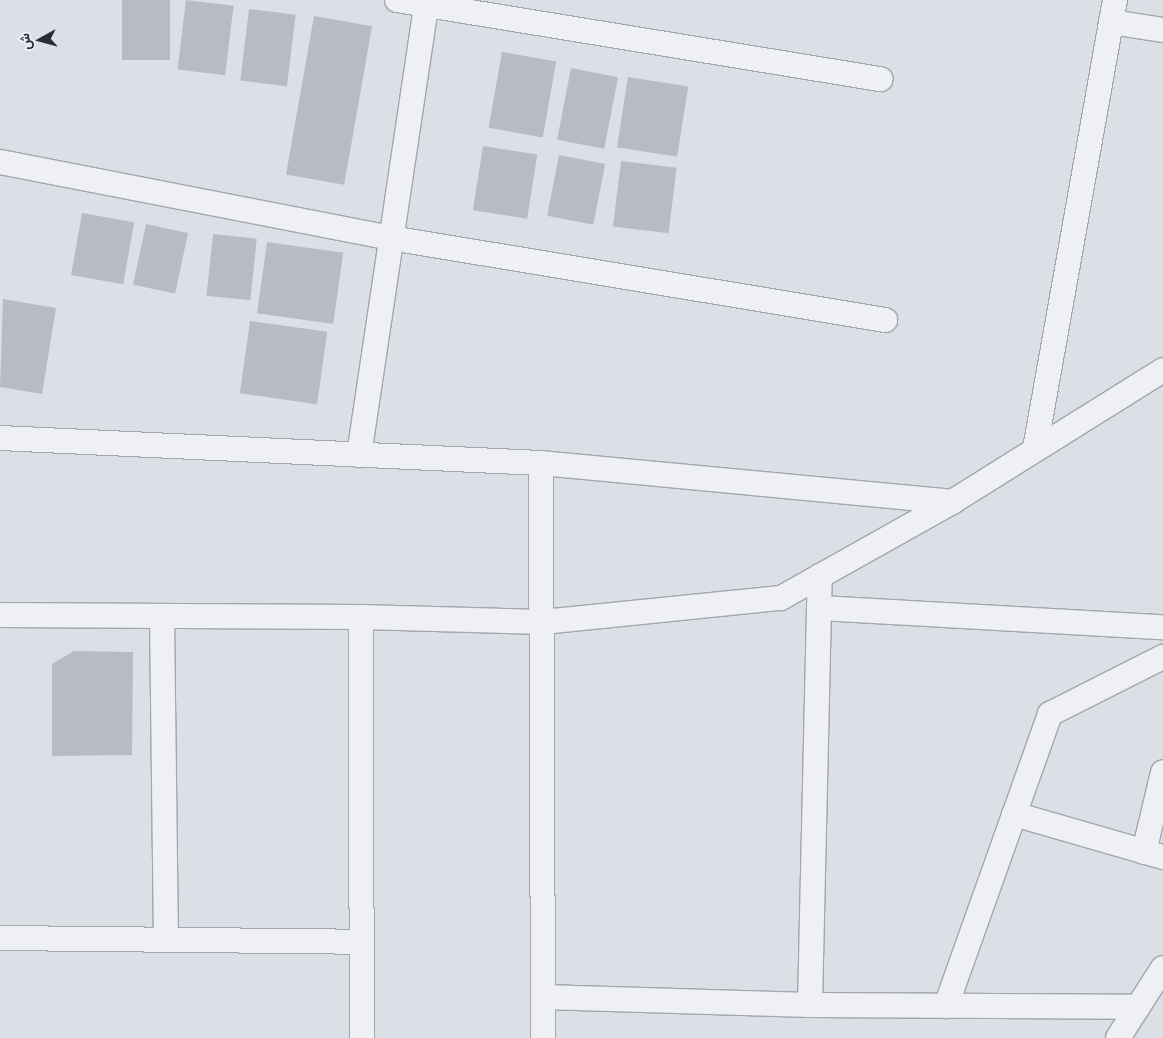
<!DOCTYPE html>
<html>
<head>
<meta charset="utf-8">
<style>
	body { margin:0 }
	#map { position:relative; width:1163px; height:1038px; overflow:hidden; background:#dcdfe5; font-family:"Archivo Narrow",Vazirmatn,sans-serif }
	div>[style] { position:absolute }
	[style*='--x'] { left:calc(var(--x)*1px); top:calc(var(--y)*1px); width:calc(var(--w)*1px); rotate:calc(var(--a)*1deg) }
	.building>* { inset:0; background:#b7bcc4; transform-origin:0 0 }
	.roads { filter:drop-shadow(1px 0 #a2a6ae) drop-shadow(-1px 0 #a2a6ae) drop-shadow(0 1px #a2a6ae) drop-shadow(0 -1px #a2a6ae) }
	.minor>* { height:24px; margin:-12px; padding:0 12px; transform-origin:12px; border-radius:12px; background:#eff0f4 }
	span { translate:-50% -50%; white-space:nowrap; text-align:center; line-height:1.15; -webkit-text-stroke:4px #ebeef3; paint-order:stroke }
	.north { position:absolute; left:15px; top:15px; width:50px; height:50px; -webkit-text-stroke:4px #ebeef3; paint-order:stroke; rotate:263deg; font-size:14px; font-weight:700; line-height:20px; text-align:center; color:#282e39 }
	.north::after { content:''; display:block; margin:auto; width:18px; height:22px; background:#282e39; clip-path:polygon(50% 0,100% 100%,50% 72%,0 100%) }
</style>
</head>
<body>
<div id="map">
	<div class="building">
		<div style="left:122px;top:0;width:48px;height:60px"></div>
		<div style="left:186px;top:0;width:48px;height:70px;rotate:7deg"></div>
		<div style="left:249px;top:9px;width:47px;height:72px;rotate:7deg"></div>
		<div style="left:314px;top:16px;width:59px;height:161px;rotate:10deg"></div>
		<div style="left:502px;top:52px;width:55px;height:77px;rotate:10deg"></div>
		<div style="left:571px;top:68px;width:48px;height:73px;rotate:11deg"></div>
		<div style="left:628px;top:77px;width:61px;height:71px;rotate:9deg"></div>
		<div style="left:483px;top:146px;width:55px;height:65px;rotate:9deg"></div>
		<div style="left:559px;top:155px;width:47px;height:62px;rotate:11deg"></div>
		<div style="left:621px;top:161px;width:56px;height:66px;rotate:7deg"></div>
		<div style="left:82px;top:213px;width:53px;height:63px;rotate:10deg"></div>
		<div style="left:146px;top:224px;width:43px;height:62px;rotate:12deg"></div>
		<div style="left:213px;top:234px;width:44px;height:62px;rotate:6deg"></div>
		<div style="left:267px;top:242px;width:77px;height:72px;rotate:8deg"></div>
		<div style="clip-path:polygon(3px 299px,56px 308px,42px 394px,0 387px)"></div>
		<div style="left:250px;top:321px;width:78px;height:73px;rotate:8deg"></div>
		<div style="clip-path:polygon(74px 651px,133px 652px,132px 755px,52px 756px,52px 664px)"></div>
	</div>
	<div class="roads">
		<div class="minor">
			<div style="--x:397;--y:0;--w:490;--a:9.3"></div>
			<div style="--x:1111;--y:22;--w:53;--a:8.7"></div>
			<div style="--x:0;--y:162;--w:398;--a:11"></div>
			<div style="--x:391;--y:238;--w:501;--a:9.42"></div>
			<div style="--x:0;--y:438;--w:542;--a:2.65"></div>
			<div style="--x:541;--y:463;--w:413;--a:5.4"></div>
			<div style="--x:1035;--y:449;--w:456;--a:-79.9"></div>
			<div style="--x:359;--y:455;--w:460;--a:-81.5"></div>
			<div style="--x:541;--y:463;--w:575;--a:89.8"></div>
			<div style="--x:819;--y:608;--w:345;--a:3.2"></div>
			<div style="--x:0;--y:615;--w:361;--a:0.3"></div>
			<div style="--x:361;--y:617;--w:182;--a:1.6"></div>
			<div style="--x:543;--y:622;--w:239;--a:-5.8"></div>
			<div style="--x:781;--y:598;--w:196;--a:-29.3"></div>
			<div style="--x:952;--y:502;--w:249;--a:-32"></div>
			<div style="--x:162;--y:616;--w:324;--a:89.3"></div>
			<div style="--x:361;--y:617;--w:421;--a:89.9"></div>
			<div style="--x:1014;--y:814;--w:155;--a:16.1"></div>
			<div style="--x:1144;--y:852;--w:82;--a:-76.6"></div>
			<div style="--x:0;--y:938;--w:362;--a:0.6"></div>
			<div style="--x:543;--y:997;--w:267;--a:1.7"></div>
			<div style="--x:810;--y:1005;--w:328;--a:0.3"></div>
			<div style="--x:810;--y:1005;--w:429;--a:-88.7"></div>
			<div style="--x:946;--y:1006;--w:310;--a:-70.4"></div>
			<div style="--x:1050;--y:714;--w:127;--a:-26.8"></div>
			<div style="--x:1118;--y:1038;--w:83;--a:-57.3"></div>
		</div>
	</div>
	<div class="north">ش</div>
</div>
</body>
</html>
